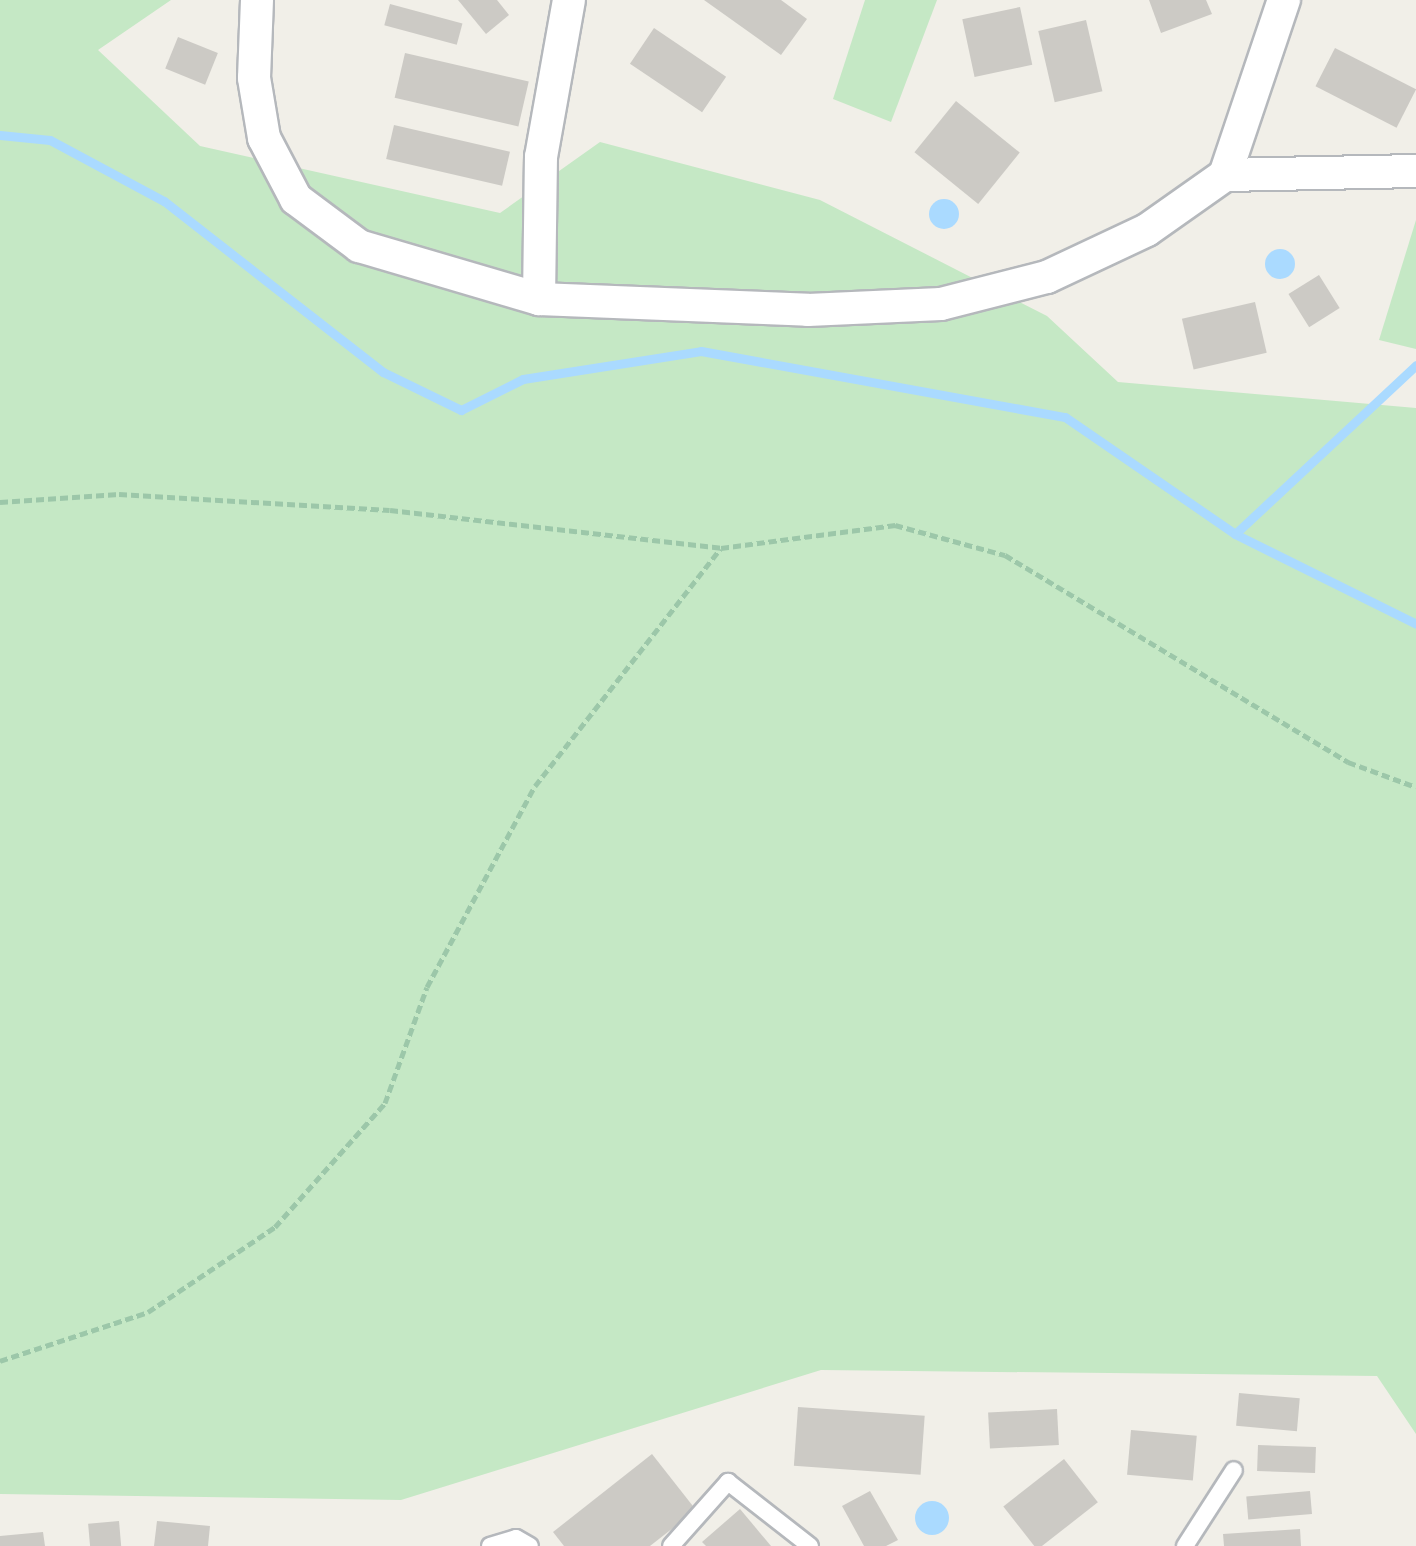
<!DOCTYPE html>
<html>
<head>
<meta charset="utf-8">
<style>
	body { margin:0 }
	#map { position:relative; width:1416px; height:1546px; overflow:hidden; background:#f1efe8; font-family:"DM Sans",sans-serif }
	div>[style] { position:absolute }
	[style*='--x'] { left:calc(var(--x)*1px); top:calc(var(--y)*1px); width:calc(var(--w)*1px); rotate:calc(var(--a)*1deg) }
	.green>* { inset:0; background:#c5e8c5 }
	.water>* { inset:0; background:#aadaff }
	.round { border-radius:50% }
	.stream>* { height:9px; margin:-4.5px; padding:0 4.5px; transform-origin:4.5px; border-radius:4.5px; background:#aadaff }
	.building>* { inset:0; background:#cccac5; transform-origin:0 0 }
	.path>* { height:5px; margin-top:-2.5px; transform-origin:0; background:repeating-linear-gradient(90deg,#9cc7a9 0 8px,transparent 0 12px) }
	.roads { filter:drop-shadow(2px 0 #b5b8bc) drop-shadow(-2px 0 #b5b8bc) drop-shadow(0 2px #b5b8bc) drop-shadow(0 -2px #b5b8bc) }
	.lane>* { height:16px; margin:-8px; padding:0 8px; transform-origin:8px; border-radius:8px; background:#fff }
	.street>* { height:32px; margin:-16px; padding:0 16px; transform-origin:16px; border-radius:16px; background:#fff }
	span { translate:-50% -50%; white-space:nowrap; text-align:center; line-height:1.15; -webkit-text-stroke:8px #fff; paint-order:stroke }
</style>
</head>
<body>
<div id="map">
	<div class="green">
		<div style="clip-path:polygon(0 0,171px 0,98px 50px,200px 146px,500px 213px,600px 142px,820px 200px,1047px 316px,1118px 382px,1416px 408px,1416px 1434px,1377px 1376px,821px 1370px,401px 1500px,0 1494px)"></div>
		<div style="clip-path:polygon(865px 0,937px 0,891px 122px,833px 99px)"></div>
		<div style="clip-path:polygon(1416px 220px,1416px 349px,1379px 340px)"></div>
	</div>
	<div class="water">
		<div class="round" style="left:929px;top:199px;width:30px;height:30px"></div>
		<div class="round" style="left:1265px;top:249px;width:30px;height:30px"></div>
		<div class="round" style="left:915px;top:1501px;width:34px;height:34px"></div>
	</div>
	<div class="stream">
		<div style="--x:0;--y:135;--w:50;--a:5.7"></div>
		<div style="--x:50;--y:140;--w:129;--a:28.2"></div>
		<div style="--x:164;--y:201;--w:278;--a:38"></div>
		<div style="--x:383;--y:372;--w:87;--a:26"></div>
		<div style="--x:461;--y:410;--w:69;--a:-26.6"></div>
		<div style="--x:523;--y:379;--w:180;--a:-8.9"></div>
		<div style="--x:701;--y:351;--w:370;--a:10.3"></div>
		<div style="--x:1065;--y:417;--w:206;--a:34.5"></div>
		<div style="--x:1235;--y:534;--w:202;--a:26.4"></div>
		<div style="--x:1235;--y:534;--w:248;--a:-43"></div>
	</div>
	<div class="building">
		<div style="clip-path:polygon(458px 0,497px 0,509px 15px,486px 34px)"></div>
		<div style="clip-path:polygon(704px 0,781px 0,807px 19px,781px 55px)"></div>
		<div style="clip-path:polygon(1149px 0,1206px 0,1212px 14px,1161px 33px)"></div>
		<div style="left:390px;top:4px;width:75px;height:22px;rotate:15deg"></div>
		<div style="left:1020px;top:7px;width:59px;height:59px;rotate:78deg"></div>
		<div style="left:1086px;top:20px;width:73px;height:49px;rotate:77deg"></div>
		<div style="left:654px;top:28px;width:87px;height:43px;rotate:34deg"></div>
		<div style="left:178px;top:37px;width:43px;height:34px;rotate:22deg"></div>
		<div style="left:1335px;top:48px;width:91px;height:43px;rotate:27deg"></div>
		<div style="left:405px;top:53px;width:127px;height:46px;rotate:13deg"></div>
		<div style="left:956px;top:101px;width:82px;height:66px;rotate:39deg"></div>
		<div style="left:394px;top:125px;width:119px;height:35px;rotate:13deg"></div>
		<div style="left:1319px;top:275px;width:39px;height:36px;rotate:58deg"></div>
		<div style="left:1255px;top:302px;width:52px;height:75px;rotate:77deg"></div>
		<div style="left:1239px;top:1393px;width:61px;height:33px;rotate:5deg"></div>
		<div style="left:798px;top:1407px;width:127px;height:59px;rotate:4deg"></div>
		<div style="left:1057px;top:1409px;width:36px;height:69px;rotate:87deg"></div>
		<div style="left:1131px;top:1430px;width:66px;height:45px;rotate:5deg"></div>
		<div style="left:1258px;top:1445px;width:58px;height:26px;rotate:2deg"></div>
		<div style="clip-path:polygon(652px 1454px,696px 1510px,650px 1546px,564px 1546px,553px 1532px)"></div>
		<div style="left:1064px;top:1459px;width:55px;height:77px;rotate:52deg"></div>
		<div style="clip-path:polygon(870px 1491px,898px 1540px,886px 1546px,864px 1546px,842px 1506px)"></div>
		<div style="left:1310px;top:1491px;width:23px;height:64px;rotate:85deg"></div>
		<div style="clip-path:polygon(740px 1509px,771px 1546px,706px 1546px,702px 1542px)"></div>
		<div style="left:119px;top:1521px;width:25px;height:31px;rotate:85deg"></div>
		<div style="clip-path:polygon(157px 1521px,210px 1526px,208px 1546px,154px 1546px)"></div>
		<div style="clip-path:polygon(1300px 1529px,1301px 1546px,1224px 1546px,1223px 1534px)"></div>
		<div style="clip-path:polygon(43px 1532px,45px 1546px,0 1546px,0 1536px)"></div>
	</div>
	<div class="path">
		<div style="--x:0;--y:502;--w:119;--a:-3.8"></div>
		<div style="--x:119;--y:494;--w:271;--a:3.4"></div>
		<div style="--x:390;--y:510;--w:333;--a:6.5"></div>
		<div style="--x:721;--y:548;--w:176;--a:-7.5"></div>
		<div style="--x:895;--y:525;--w:114;--a:15.3"></div>
		<div style="--x:1005;--y:555;--w:401;--a:31.1"></div>
		<div style="--x:1348;--y:762;--w:72;--a:20.2"></div>
		<div style="--x:0;--y:1361;--w:156;--a:-18.3"></div>
		<div style="--x:148;--y:1312;--w:153;--a:-33.8"></div>
		<div style="--x:275;--y:1227;--w:166;--a:-48.4"></div>
		<div style="--x:385;--y:1103;--w:123;--a:-70.1"></div>
		<div style="--x:427;--y:987;--w:228;--a:-61.8"></div>
		<div style="--x:535;--y:786;--w:301;--a:-52"></div>
	</div>
	<div class="roads">
		<div class="lane">
			<div style="--x:490;--y:1546;--w:27;--a:-17"></div>
			<div style="--x:516;--y:1538;--w:16;--a:30"></div>
			<div style="--x:671;--y:1546;--w:86;--a:-48.3"></div>
			<div style="--x:728;--y:1482;--w:104;--a:38"></div>
			<div style="--x:1185;--y:1546;--w:90;--a:-57.2"></div>
		</div>
		<div class="street">
			<div style="--x:257;--y:0;--w:78;--a:92.2"></div>
			<div style="--x:254;--y:78;--w:61;--a:80.5"></div>
			<div style="--x:264;--y:138;--w:69;--a:62.3"></div>
			<div style="--x:296;--y:199;--w:79;--a:36.7"></div>
			<div style="--x:359;--y:246;--w:188;--a:16.4"></div>
			<div style="--x:539;--y:299;--w:269;--a:2.3"></div>
			<div style="--x:808;--y:310;--w:133;--a:-2.6"></div>
			<div style="--x:941;--y:304;--w:109;--a:-14.3"></div>
			<div style="--x:1047;--y:277;--w:110;--a:-25.2"></div>
			<div style="--x:1147;--y:230;--w:95;--a:-35.2"></div>
			<div style="--x:1225;--y:175;--w:191;--a:-1.2"></div>
			<div style="--x:1225;--y:175;--w:185;--a:-71.4"></div>
			<div style="--x:539;--y:299;--w:142;--a:-89.2"></div>
			<div style="--x:541;--y:157;--w:159;--a:-79.9"></div>
		</div>
	</div>
</div>
</body>
</html>
